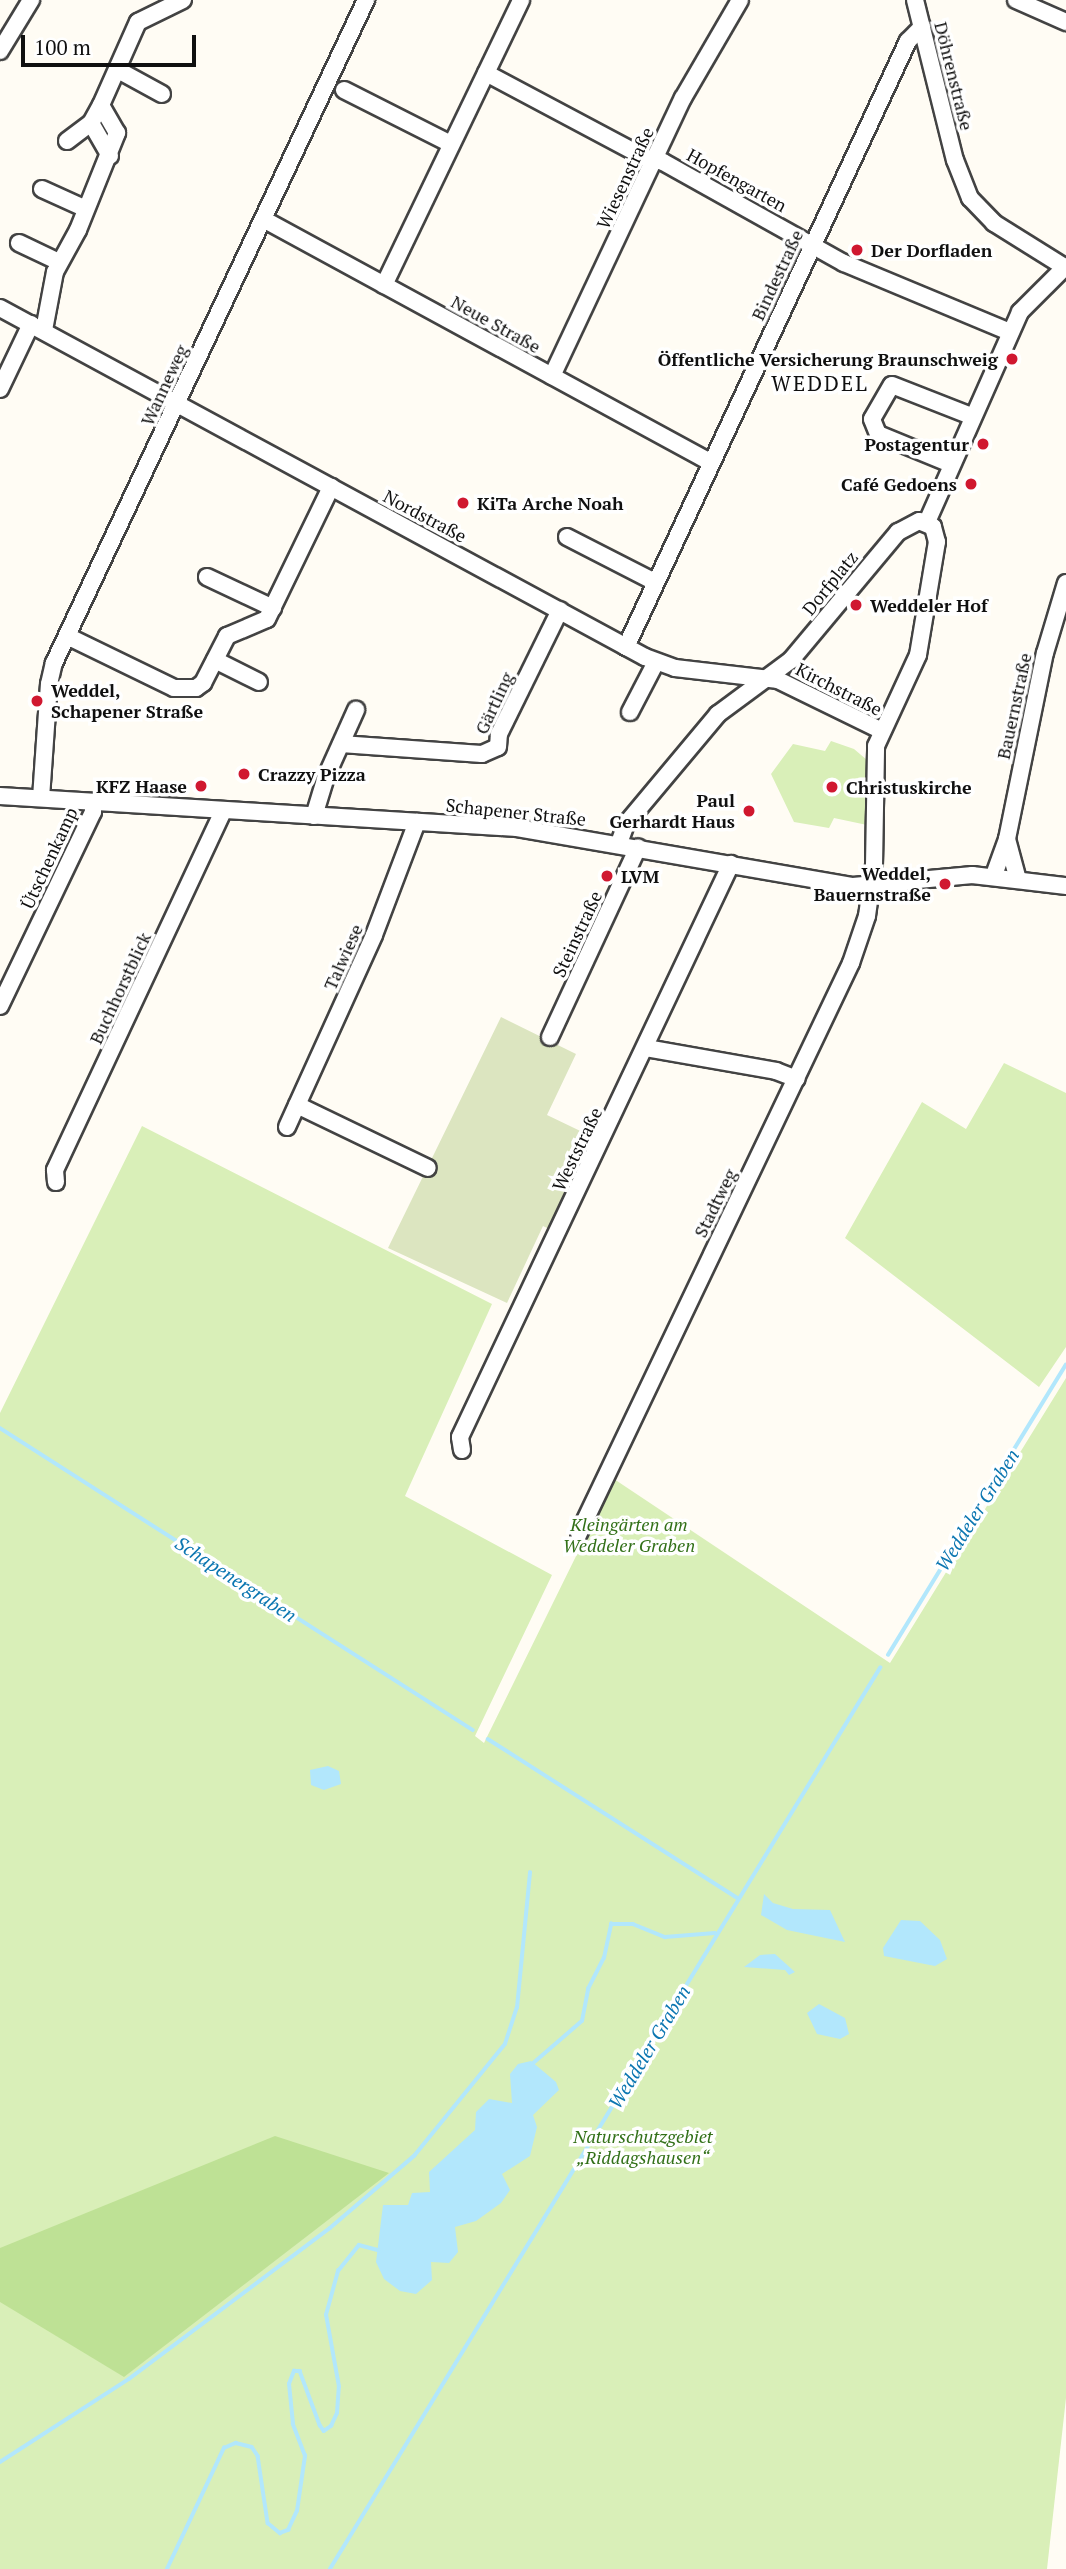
<!DOCTYPE html>
<html>
<head>
<meta charset="utf-8">
<style>
	body { margin:0 }
	#map { position:relative; width:1066px; height:2569px; overflow:hidden; background:#fffcf4; font-family:"PT Serif",serif }
	div>[style] { position:absolute }
	[style*='--x'] { left:calc(var(--x)*1px); top:calc(var(--y)*1px); width:calc(var(--w)*1px); rotate:calc(var(--a)*1deg) }
	.green>* { inset:0; background:#d9efb8 }
	.forest>* { inset:0; background:#bee195 }
	.cemetery>* { inset:0; background:#dce5c0 }
	.water>* { inset:0; background:#b2e7fc }
	.stream>* { height:3.5px; margin:-1.75px; padding:0 1.75px; transform-origin:1.75px; border-radius:1.75px; background:#b2e7fc }
	.roads { filter:drop-shadow(2px 0 #434343) drop-shadow(-2px 0 #434343) drop-shadow(0 2px #434343) drop-shadow(0 -2px #434343) }
	.minor>* { height:16px; margin:-8px; padding:0 8px; transform-origin:8px; border-radius:8px; background:#fff }
	.dots>* { width:19px; height:19px; translate:-50% -50%; box-sizing:border-box; border:4px solid #fff; border-radius:50% }
	span { translate:-50% -50%; white-space:nowrap; text-align:center; line-height:1.15; -webkit-text-stroke:7px #fff; paint-order:stroke }
	.street-label { font-size:18px; color:#101010 }
	.poi-label { font-size:18px; color:#101010; font-weight:700 }
	.left { translate:0 -50%; text-align:left }
	.right { translate:-100% -50%; text-align:right }
	.park-label { font-size:18px; color:#327018; font-style:italic }
	.water-label { font-size:19px; color:#0b76b1; font-style:italic }
	.quarter-label { font-size:21px; color:#101010; letter-spacing:2px }
	.scale { position:absolute; left:21px; top:35px; width:175px; height:32px; box-sizing:border-box; border:4px solid #101010; border-top:0; padding-left:9px; font-size:21px; line-height:24px; white-space:nowrap; color:#101010; -webkit-text-stroke:5px #fff; paint-order:stroke }
</style>
</head>
<body>
<div id="map">
	<div class="green">
		<div style="clip-path:polygon(831px 741px,854px 749px,867px 760px,867px 825px,834px 818px,829px 828px,794px 822px,771px 774px,793px 744px,825px 751px)"></div>
		<div style="clip-path:polygon(1004px 1063px,1066px 1093px,1066px 1347px,1039px 1387px,845px 1238px,922px 1102px,966px 1129px)"></div>
		<div style="clip-path:polygon(142px 1126px,492px 1304px,405px 1496px,552px 1575px,475px 1736px,484px 1743px,614px 1479px,890px 1663px,1066px 1378px,1066px 2398px,1047px 2569px,0 2569px,0 1413px)"></div>
	</div>
	<div class="forest">
		<div style="clip-path:polygon(275px 2136px,389px 2173px,124px 2377px,0 2302px,0 2248px)"></div>
	</div>
	<div class="cemetery">
		<div style="clip-path:polygon(501px 1017px,576px 1054px,547px 1115px,597px 1139px,553px 1231px,543px 1226px,507px 1303px,388px 1248px)"></div>
	</div>
	<div class="water">
		<div style="clip-path:polygon(328px 1766px,339px 1771px,341px 1784px,324px 1790px,311px 1785px,310px 1770px)"></div>
		<div style="clip-path:polygon(764px 1894px,773px 1903px,793px 1909px,830px 1910px,845px 1942px,787px 1930px,761px 1915px)"></div>
		<div style="clip-path:polygon(901px 1920px,920px 1921px,940px 1940px,947px 1959px,935px 1966px,884px 1956px,883px 1948px)"></div>
		<div style="clip-path:polygon(775px 1954px,795px 1972px,789px 1975px,785px 1970px,744px 1967px,760px 1955px)"></div>
		<div style="clip-path:polygon(819px 2004px,845px 2018px,849px 2034px,840px 2039px,817px 2034px,807px 2013px)"></div>
		<div style="clip-path:polygon(531px 2061px,556px 2082px,559px 2090px,533px 2115px,537px 2127px,530px 2156px,502px 2174px,510px 2190px,501px 2203px,476px 2221px,455px 2227px,458px 2252px,449px 2263px,431px 2262px,432px 2280px,416px 2294px,400px 2291px,384px 2279px,376px 2262px,383px 2205px,408px 2205px,412px 2193px,430px 2192px,429px 2172px,475px 2130px,476px 2112px,489px 2099px,512px 2103px,510px 2074px,518px 2064px)"></div>
	</div>
	<div class="stream">
		<div style="--x:0;--y:1428;--w:561;--a:32.56"></div>
		<div style="--x:888;--y:1655;--w:340;--a:-58.5"></div>
		<div style="--x:488;--y:1739;--w:296;--a:32.5"></div>
		<div style="--x:531;--y:2065;--w:67;--a:-40.8"></div>
		<div style="--x:582;--y:2021;--w:33;--a:-79"></div>
		<div style="--x:588;--y:1989;--w:35;--a:-63"></div>
		<div style="--x:604;--y:1958;--w:35;--a:-78"></div>
		<div style="--x:611;--y:1924;--w:22;--a:0"></div>
		<div style="--x:633;--y:1924;--w:35;--a:22"></div>
		<div style="--x:665;--y:1937;--w:50;--a:-4.6"></div>
		<div style="--x:0;--y:2462;--w:153;--a:-32.8"></div>
		<div style="--x:129;--y:2379;--w:251;--a:-36.9"></div>
		<div style="--x:330;--y:2228;--w:111;--a:-40.6"></div>
		<div style="--x:414;--y:2156;--w:144;--a:-50.9"></div>
		<div style="--x:505;--y:2044;--w:38;--a:-72"></div>
		<div style="--x:517;--y:2008;--w:136;--a:-84.5"></div>
		<div style="--x:167;--y:2569;--w:134;--a:-64.8"></div>
		<div style="--x:224;--y:2448;--w:13;--a:-23"></div>
		<div style="--x:236;--y:2443;--w:16;--a:14"></div>
		<div style="--x:252;--y:2447;--w:11;--a:56"></div>
		<div style="--x:258;--y:2456;--w:68;--a:81.5"></div>
		<div style="--x:268;--y:2523;--w:16;--a:40"></div>
		<div style="--x:280;--y:2533;--w:9;--a:-21"></div>
		<div style="--x:288;--y:2530;--w:21;--a:-65"></div>
		<div style="--x:297;--y:2511;--w:56;--a:-81.7"></div>
		<div style="--x:305;--y:2456;--w:34;--a:-111"></div>
		<div style="--x:293;--y:2424;--w:40;--a:-95.7"></div>
		<div style="--x:289;--y:2384;--w:14;--a:-69"></div>
		<div style="--x:294;--y:2371;--w:6;--a:0"></div>
		<div style="--x:300;--y:2371;--w:58;--a:69.7"></div>
		<div style="--x:320;--y:2425;--w:7;--a:56"></div>
		<div style="--x:324;--y:2431;--w:9;--a:-36"></div>
		<div style="--x:331;--y:2426;--w:14;--a:-65"></div>
		<div style="--x:337;--y:2413;--w:26;--a:-86"></div>
		<div style="--x:339;--y:2387;--w:73;--a:-100.2"></div>
		<div style="--x:326;--y:2315;--w:46;--a:-74.7"></div>
		<div style="--x:338;--y:2271;--w:33;--a:-51"></div>
		<div style="--x:359;--y:2245;--w:20;--a:15"></div>
		<div style="--x:330;--y:2569;--w:1056;--a:-58.6"></div>
	</div>
	<div class="roads">
		<div class="minor">
			<div style="--x:915;--y:0;--w:165;--a:76"></div>
			<div style="--x:955;--y:160;--w:41;--a:68.5"></div>
			<div style="--x:970;--y:198;--w:35;--a:46"></div>
			<div style="--x:994;--y:223;--w:85;--a:32"></div>
			<div style="--x:1016;--y:0;--w:55;--a:23.7"></div>
			<div style="--x:0;--y:51;--w:60;--a:-58.7"></div>
			<div style="--x:118;--y:70;--w:50;--a:28.6"></div>
			<div style="--x:486;--y:73;--w:181;--a:28"></div>
			<div style="--x:646;--y:158;--w:17;--a:13"></div>
			<div style="--x:663;--y:162;--w:207;--a:29.2"></div>
			<div style="--x:844;--y:263;--w:180;--a:22.6"></div>
			<div style="--x:344;--y:90;--w:120;--a:26.8"></div>
			<div style="--x:101;--y:105;--w:21;--a:119"></div>
			<div style="--x:91;--y:123;--w:38;--a:60"></div>
			<div style="--x:67;--y:141;--w:30;--a:-37"></div>
			<div style="--x:42;--y:189;--w:46;--a:24.3"></div>
			<div style="--x:263;--y:219;--w:509;--a:28.53"></div>
			<div style="--x:19;--y:243;--w:44;--a:25.4"></div>
			<div style="--x:384;--y:285;--w:316;--a:-64.3"></div>
			<div style="--x:0;--y:308;--w:733;--a:28.42"></div>
			<div style="--x:645;--y:657;--w:32;--a:20"></div>
			<div style="--x:675;--y:668;--w:104;--a:6.6"></div>
			<div style="--x:778;--y:680;--w:114;--a:26.1"></div>
			<div style="--x:44;--y:330;--w:59;--a:-79.3"></div>
			<div style="--x:55;--y:272;--w:48;--a:-61.3"></div>
			<div style="--x:78;--y:230;--w:105;--a:-68.1"></div>
			<div style="--x:117;--y:133;--w:32;--a:-120"></div>
			<div style="--x:101;--y:105;--w:91;--a:-66"></div>
			<div style="--x:138;--y:22;--w:50;--a:-26.1"></div>
			<div style="--x:552;--y:376;--w:307;--a:-64.8"></div>
			<div style="--x:683;--y:98;--w:113;--a:-59.8"></div>
			<div style="--x:0;--y:389;--w:72;--a:-64.5"></div>
			<div style="--x:951;--y:464;--w:79;--a:-157.7"></div>
			<div style="--x:878;--y:434;--w:16;--a:-112"></div>
			<div style="--x:872;--y:419;--w:39;--a:-60"></div>
			<div style="--x:892;--y:385;--w:85;--a:21.4"></div>
			<div style="--x:927;--y:522;--w:230;--a:-66.1"></div>
			<div style="--x:1020;--y:312;--w:64;--a:-45"></div>
			<div style="--x:567;--y:537;--w:99;--a:27.1"></div>
			<div style="--x:207;--y:577;--w:73;--a:25.2"></div>
			<div style="--x:67;--y:636;--w:119;--a:25.9"></div>
			<div style="--x:174;--y:688;--w:22;--a:0"></div>
			<div style="--x:196;--y:688;--w:9;--a:-36"></div>
			<div style="--x:203;--y:683;--w:53;--a:-62.9"></div>
			<div style="--x:227;--y:636;--w:43;--a:-23"></div>
			<div style="--x:267;--y:619;--w:147;--a:-64.1"></div>
			<div style="--x:626;--y:647;--w:668;--a:-65.05"></div>
			<div style="--x:908;--y:41;--w:20;--a:-45"></div>
			<div style="--x:215;--y:660;--w:49;--a:26.6"></div>
			<div style="--x:630;--y:712;--w:56;--a:-62.5"></div>
			<div style="--x:341;--y:744;--w:141;--a:4.1"></div>
			<div style="--x:482;--y:754;--w:17;--a:-24"></div>
			<div style="--x:498;--y:747;--w:13;--a:-86"></div>
			<div style="--x:499;--y:734;--w:138;--a:-63.8"></div>
			<div style="--x:0;--y:796;--w:518;--a:3.54"></div>
			<div style="--x:517;--y:828;--w:341;--a:9.8"></div>
			<div style="--x:853;--y:886;--w:120;--a:-5.3"></div>
			<div style="--x:972;--y:875;--w:95;--a:6.7"></div>
			<div style="--x:41;--y:798;--w:114;--a:-86"></div>
			<div style="--x:49;--y:684;--w:22;--a:-77"></div>
			<div style="--x:54;--y:663;--w:733;--a:-64.8"></div>
			<div style="--x:314;--y:816;--w:39;--a:-73"></div>
			<div style="--x:325;--y:779;--w:76;--a:-65.8"></div>
			<div style="--x:1007;--y:839;--w:39;--a:75"></div>
			<div style="--x:994;--y:875;--w:38;--a:-70"></div>
			<div style="--x:1007;--y:839;--w:190;--a:-78.5"></div>
			<div style="--x:1045;--y:653;--w:73;--a:-73.3"></div>
			<div style="--x:0;--y:1006;--w:215;--a:-64.4"></div>
			<div style="--x:93;--y:812;--w:10;--a:-90"></div>
			<div style="--x:550;--y:1037;--w:209;--a:-65.1"></div>
			<div style="--x:646;--y:1048;--w:132;--a:10"></div>
			<div style="--x:776;--y:1071;--w:22;--a:21"></div>
			<div style="--x:297;--y:1105;--w:145;--a:25.7"></div>
			<div style="--x:287;--y:1127;--w:211;--a:-65.6"></div>
			<div style="--x:374;--y:935;--w:121;--a:-69.2"></div>
			<div style="--x:56;--y:1182;--w:12;--a:-95"></div>
			<div style="--x:55;--y:1170;--w:396;--a:-64.9"></div>
			<div style="--x:462;--y:1450;--w:13;--a:-99"></div>
			<div style="--x:460;--y:1437;--w:634;--a:-64.69"></div>
			<div style="--x:579;--y:1533;--w:632;--a:-64.49"></div>
			<div style="--x:851;--y:963;--w:50;--a:-71.2"></div>
			<div style="--x:867;--y:916;--w:51;--a:-82.2"></div>
			<div style="--x:874;--y:865;--w:119;--a:-89"></div>
			<div style="--x:876;--y:746;--w:100;--a:-65.2"></div>
			<div style="--x:918;--y:655;--w:115;--a:-80.5"></div>
			<div style="--x:937;--y:542;--w:16;--a:-105"></div>
			<div style="--x:933;--y:527;--w:15;--a:-157"></div>
			<div style="--x:919;--y:521;--w:24;--a:152"></div>
			<div style="--x:898;--y:532;--w:167;--a:129.9"></div>
			<div style="--x:791;--y:660;--w:91;--a:143.5"></div>
			<div style="--x:718;--y:714;--w:143;--a:129.9"></div>
			<div style="--x:626;--y:824;--w:20;--a:110"></div>
		</div>
	</div>
	<div class="dots">
		<div style="left:857px;top:250px;background:#d01830"></div>
		<div style="left:1012px;top:359px;background:#d01830"></div>
		<div style="left:983px;top:444px;background:#d01830"></div>
		<div style="left:971px;top:484px;background:#d01830"></div>
		<div style="left:463px;top:503px;background:#d01830"></div>
		<div style="left:856px;top:605px;background:#d01830"></div>
		<div style="left:37px;top:701px;background:#d01830"></div>
		<div style="left:244px;top:774px;background:#d01830"></div>
		<div style="left:201px;top:786px;background:#d01830"></div>
		<div style="left:832px;top:787px;background:#d01830"></div>
		<div style="left:749px;top:811px;background:#d01830"></div>
		<div style="left:607px;top:876px;background:#d01830"></div>
		<div style="left:945px;top:884px;background:#d01830"></div>
	</div>
	<div class="street-label">
		<span style="left:954px;top:76px;rotate:76deg">Döhrenstraße</span>
		<span style="left:625px;top:178px;rotate:-65deg">Wiesenstraße</span>
		<span style="left:737px;top:180px;rotate:29deg">Hopfengarten</span>
		<span style="left:777px;top:275px;rotate:-65deg">Bindestraße</span>
		<span style="left:496px;top:324px;rotate:29deg">Neue Straße</span>
		<span style="left:164px;top:385px;rotate:-65deg">Wanneweg</span>
		<span style="left:425px;top:516px;rotate:28deg">Nordstraße</span>
		<span style="left:830px;top:583px;rotate:-51deg">Dorfplatz</span>
		<span style="left:839px;top:689px;rotate:27deg">Kirchstraße</span>
		<span style="left:494px;top:703px;rotate:-65deg">Gärtling</span>
		<span style="left:1014px;top:706px;rotate:-78deg">Bauernstraße</span>
		<span style="left:516px;top:812px;rotate:6deg">Schapener Straße</span>
		<span style="left:49px;top:858px;rotate:-65deg">Ütschenkamp</span>
		<span style="left:577px;top:934px;rotate:-65deg">Steinstraße</span>
		<span style="left:343px;top:957px;rotate:-66deg">Talwiese</span>
		<span style="left:120px;top:988px;rotate:-65deg">Buchhorstblick</span>
		<span style="left:577px;top:1149px;rotate:-64deg">Weststraße</span>
		<span style="left:715px;top:1203px;rotate:-64deg">Stadtweg</span>
	</div>
	<div class="poi-label">
		<span class="left" style="left:871px;top:250px">Der Dorfladen</span>
		<span class="right" style="left:998px;top:359px">Öffentliche Versicherung Braunschweig</span>
		<span class="right" style="left:969px;top:444px">Postagentur</span>
		<span class="right" style="left:957px;top:484px">Café Gedoens</span>
		<span class="left" style="left:477px;top:503px">KiTa Arche Noah</span>
		<span class="left" style="left:870px;top:605px">Weddeler Hof</span>
		<span class="left" style="left:51px;top:701px">Weddel,<br>Schapener Straße</span>
		<span class="left" style="left:258px;top:774px">Crazzy Pizza</span>
		<span class="right" style="left:187px;top:786px">KFZ Haase</span>
		<span class="left" style="left:846px;top:787px">Christuskirche</span>
		<span class="right" style="left:735px;top:811px">Paul<br>Gerhardt Haus</span>
		<span class="right" style="left:931px;top:884px">Weddel,<br>Bauernstraße</span>
		<span class="left" style="left:621px;top:876px">LVM</span>
	</div>
	<div class="park-label">
		<span style="left:629px;top:1535px">Kleingärten am<br>Weddeler Graben</span>
		<span style="left:643px;top:2147px">Naturschutzgebiet<br>„Riddagshausen“</span>
	</div>
	<div class="water-label">
		<span style="left:977px;top:1510px;rotate:-58deg">Weddeler Graben</span>
		<span style="left:236px;top:1579px;rotate:33deg">Schapenergraben</span>
		<span style="left:649px;top:2047px;rotate:-59deg">Weddeler Graben</span>
	</div>
	<div class="quarter-label">
		<span style="left:820px;top:383px">WEDDEL</span>
	</div>
	<div class="scale">100 m</div>
</div>
</body>
</html>
